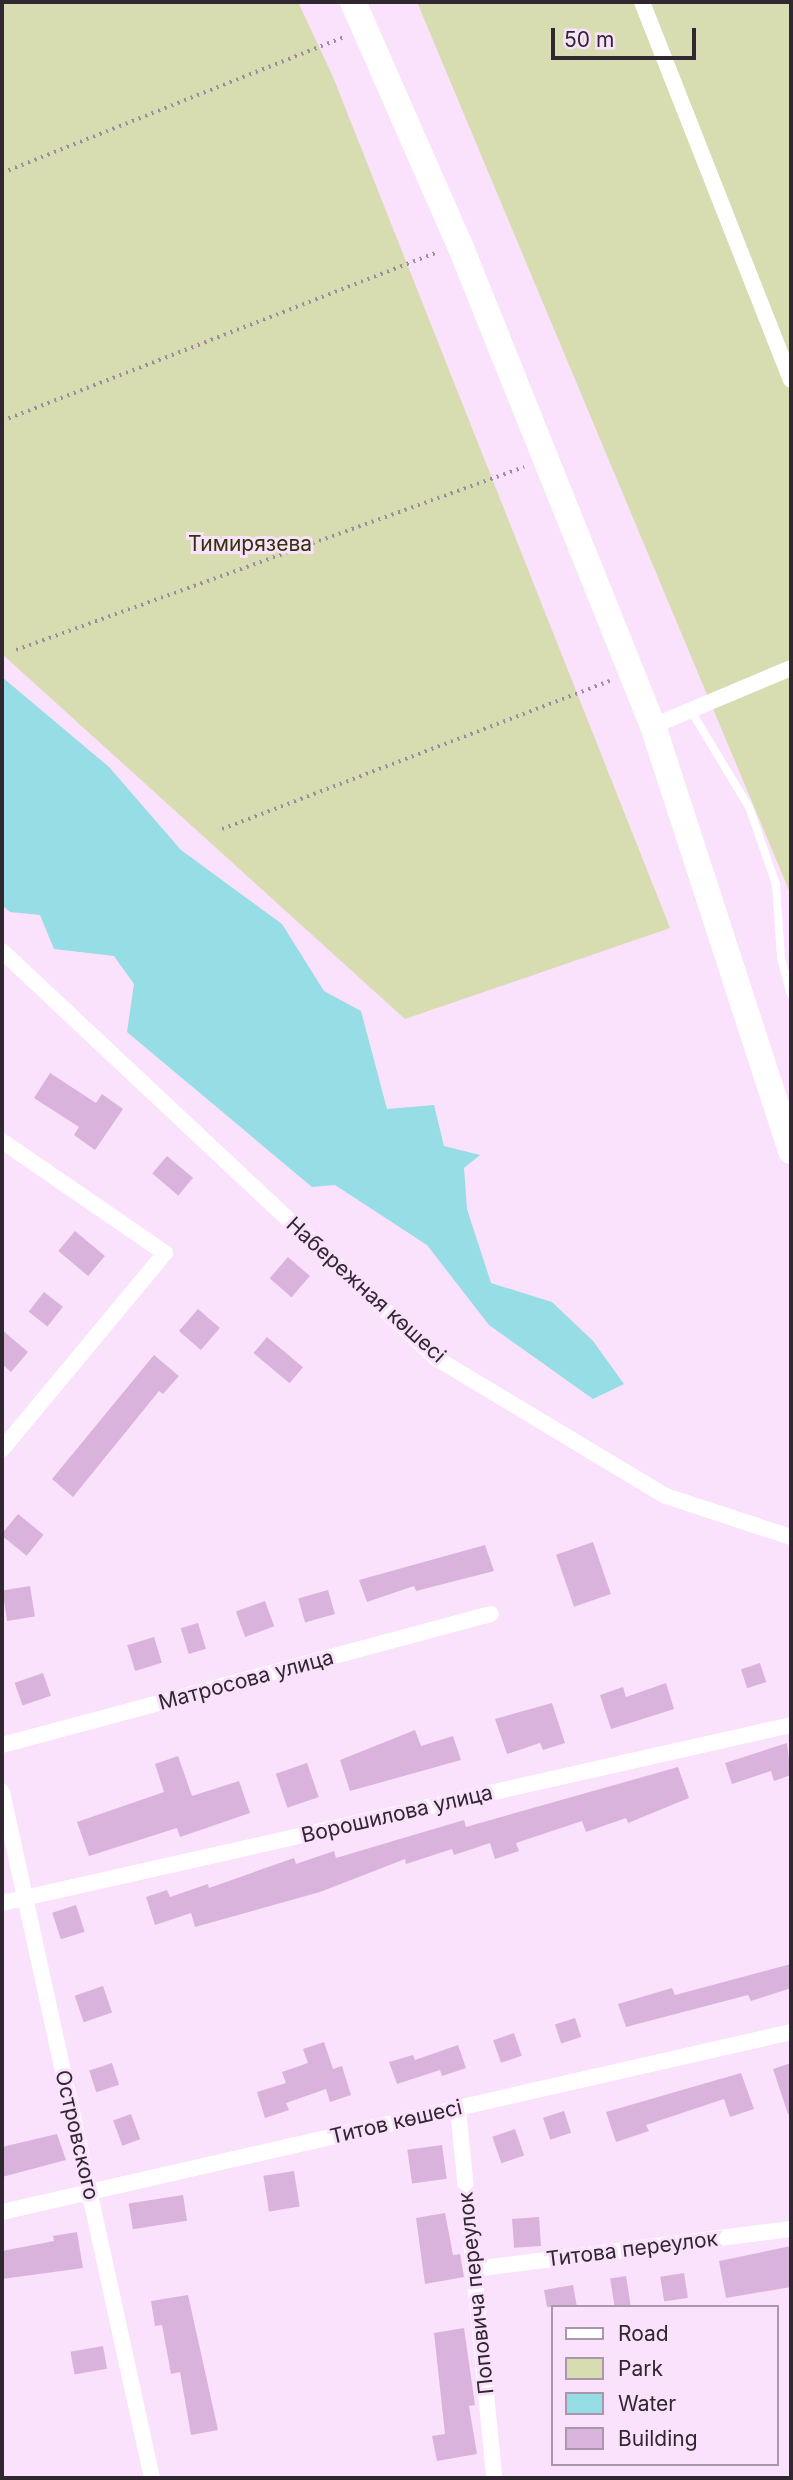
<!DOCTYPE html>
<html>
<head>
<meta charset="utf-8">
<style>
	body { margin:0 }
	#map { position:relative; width:793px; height:2480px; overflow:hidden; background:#fae1fc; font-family:Inter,sans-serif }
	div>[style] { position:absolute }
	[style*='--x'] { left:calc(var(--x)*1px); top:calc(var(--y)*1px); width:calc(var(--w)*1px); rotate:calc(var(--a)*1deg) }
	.green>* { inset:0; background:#d8dcb1 }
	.water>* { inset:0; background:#96dde6 }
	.building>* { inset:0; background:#dab3dc; transform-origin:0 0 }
	.path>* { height:3.5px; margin-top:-1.75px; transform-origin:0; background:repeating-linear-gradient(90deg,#9d8c9f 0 2px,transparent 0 7px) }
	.service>* { height:8px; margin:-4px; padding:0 4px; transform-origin:4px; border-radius:4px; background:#fff }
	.minor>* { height:16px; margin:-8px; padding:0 8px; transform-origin:8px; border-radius:8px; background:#fff }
	.trunk>* { height:26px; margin:-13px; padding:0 13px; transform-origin:13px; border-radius:13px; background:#fff }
	span { translate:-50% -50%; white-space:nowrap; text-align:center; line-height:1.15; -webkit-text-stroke:6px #fae1fc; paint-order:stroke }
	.park-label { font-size:21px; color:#323309 }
	.street-label { font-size:21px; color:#302731 }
	.frame { position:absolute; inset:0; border:4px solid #302731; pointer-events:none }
	.legend { position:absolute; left:551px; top:2305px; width:228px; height:161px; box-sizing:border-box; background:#fae1fc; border:2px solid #a997ab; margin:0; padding:9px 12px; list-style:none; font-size:21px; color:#302731 }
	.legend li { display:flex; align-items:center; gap:14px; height:35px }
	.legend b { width:35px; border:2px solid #a997ab }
	.scale { position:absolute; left:551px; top:28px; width:145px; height:32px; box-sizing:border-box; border:4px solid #302731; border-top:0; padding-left:9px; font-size:21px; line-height:24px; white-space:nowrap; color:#302731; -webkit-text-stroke:5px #fae1fc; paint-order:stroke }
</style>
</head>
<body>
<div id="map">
	<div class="green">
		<div style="clip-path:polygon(2px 2px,298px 2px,333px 77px,670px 928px,405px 1019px,2px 654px)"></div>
		<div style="clip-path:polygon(417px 2px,791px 2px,791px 895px)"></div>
	</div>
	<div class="water">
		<div style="clip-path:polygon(2px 677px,109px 767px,181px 850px,282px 924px,324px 991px,361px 1011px,387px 1109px,434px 1105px,444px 1146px,480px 1155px,464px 1168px,467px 1209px,491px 1283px,552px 1302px,593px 1341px,624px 1384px,593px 1399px,489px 1325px,427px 1245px,335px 1185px,312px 1187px,127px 1032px,134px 984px,114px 956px,54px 949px,40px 915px,10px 912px,2px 905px)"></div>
	</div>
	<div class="building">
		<div style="clip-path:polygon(50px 1073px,96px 1103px,102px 1094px,123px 1109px,95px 1150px,74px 1135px,79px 1127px,34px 1098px)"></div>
		<div style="left:167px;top:1156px;width:34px;height:23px;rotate:40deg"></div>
		<div style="left:75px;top:1231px;width:39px;height:26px;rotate:40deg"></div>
		<div style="left:288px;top:1257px;width:29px;height:28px;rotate:41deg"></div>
		<div style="left:44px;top:1292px;width:24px;height:25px;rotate:38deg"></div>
		<div style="left:198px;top:1309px;width:29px;height:29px;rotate:41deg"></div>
		<div style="clip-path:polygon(2px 1330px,28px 1352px,11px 1372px,2px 1364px)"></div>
		<div style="left:267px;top:1337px;width:47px;height:21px;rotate:40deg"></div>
		<div style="clip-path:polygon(154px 1355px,179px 1376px,163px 1394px,159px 1391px,73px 1497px,52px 1479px)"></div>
		<div style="left:18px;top:1514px;width:33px;height:27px;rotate:39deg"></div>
		<div style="left:593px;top:1542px;width:55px;height:39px;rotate:71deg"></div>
		<div style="clip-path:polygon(485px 1545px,494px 1571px,416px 1591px,414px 1586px,367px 1602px,359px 1580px)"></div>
		<div style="left:30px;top:1586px;width:31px;height:28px;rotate:81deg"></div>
		<div style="left:328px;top:1590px;width:25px;height:31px;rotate:74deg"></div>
		<div style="left:265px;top:1601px;width:27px;height:31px;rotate:70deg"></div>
		<div style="left:198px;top:1623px;width:27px;height:18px;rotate:73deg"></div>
		<div style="left:154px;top:1637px;width:27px;height:28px;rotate:73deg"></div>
		<div style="left:760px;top:1663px;width:20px;height:20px;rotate:72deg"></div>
		<div style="left:43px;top:1673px;width:24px;height:30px;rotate:71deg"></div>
		<div style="clip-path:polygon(666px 1683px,674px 1709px,611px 1729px,600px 1695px,623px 1687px,626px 1697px)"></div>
		<div style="clip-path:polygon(552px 1703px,565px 1743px,543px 1750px,540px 1743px,507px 1754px,495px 1719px)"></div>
		<div style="clip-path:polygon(415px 1730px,421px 1746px,453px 1736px,461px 1760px,350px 1791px,340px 1760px)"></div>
		<div style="clip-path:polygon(787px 1743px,791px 1775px,774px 1781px,771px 1771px,732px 1784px,725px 1763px)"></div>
		<div style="clip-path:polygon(178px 1756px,192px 1796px,239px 1781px,250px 1813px,180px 1837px,177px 1828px,89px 1856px,77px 1822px,164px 1792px,155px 1764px)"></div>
		<div style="left:307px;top:1763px;width:36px;height:33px;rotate:71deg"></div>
		<div style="clip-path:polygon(678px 1767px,689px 1798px,628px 1823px,626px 1818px,586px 1832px,582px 1821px,516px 1843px,519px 1851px,495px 1859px,490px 1843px,454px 1855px,452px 1849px,406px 1864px,405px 1859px,320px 1892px,195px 1927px,191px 1913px,155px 1925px,146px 1897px,167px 1890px,170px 1897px,208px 1884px,209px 1888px,294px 1858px,296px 1864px,334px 1851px,336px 1858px,464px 1820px,466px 1827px)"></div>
		<div style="left:76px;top:1905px;width:28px;height:25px;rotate:72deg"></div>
		<div style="clip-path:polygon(791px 1964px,791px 1988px,751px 2001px,748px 1995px,626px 2027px,618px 2004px,672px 1988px,675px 1995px)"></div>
		<div style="left:103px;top:1986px;width:28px;height:30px;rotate:71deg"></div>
		<div style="left:575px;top:2018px;width:20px;height:21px;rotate:72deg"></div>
		<div style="left:514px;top:2033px;width:24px;height:22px;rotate:71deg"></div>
		<div style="clip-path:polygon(324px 2042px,333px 2069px,342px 2066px,351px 2095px,330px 2102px,326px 2089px,286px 2103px,289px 2110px,265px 2118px,257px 2092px,286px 2083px,282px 2072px,308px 2063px,303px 2049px)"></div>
		<div style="clip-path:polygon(458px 2045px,466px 2068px,442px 2076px,440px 2070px,397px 2084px,389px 2062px,413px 2055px,415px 2060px)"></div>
		<div style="left:112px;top:2063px;width:23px;height:24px;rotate:72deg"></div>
		<div style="clip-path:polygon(791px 2063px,791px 2113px,788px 2114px,773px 2069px)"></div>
		<div style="clip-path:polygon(741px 2073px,754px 2109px,730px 2117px,724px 2099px,646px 2125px,649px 2131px,616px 2142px,606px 2112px)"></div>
		<div style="left:564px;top:2111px;width:23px;height:22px;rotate:72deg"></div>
		<div style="left:131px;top:2114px;width:27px;height:19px;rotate:70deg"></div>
		<div style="left:515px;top:2129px;width:28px;height:24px;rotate:71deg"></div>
		<div style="clip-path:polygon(57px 2134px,66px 2160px,2px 2177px,2px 2147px)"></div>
		<div style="left:442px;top:2145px;width:34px;height:35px;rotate:82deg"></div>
		<div style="left:294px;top:2171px;width:36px;height:31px;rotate:81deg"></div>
		<div style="left:183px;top:2195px;width:26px;height:55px;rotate:81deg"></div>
		<div style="clip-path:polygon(445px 2213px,453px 2255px,460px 2254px,464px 2277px,425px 2284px,416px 2218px)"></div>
		<div style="left:539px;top:2217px;width:29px;height:27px;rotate:86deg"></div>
		<div style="clip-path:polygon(77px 2232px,83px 2268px,2px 2279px,2px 2251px,54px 2241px,53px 2236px)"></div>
		<div style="clip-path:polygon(791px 2246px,791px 2287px,726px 2298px,719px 2261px)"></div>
		<div style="left:684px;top:2273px;width:25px;height:24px;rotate:81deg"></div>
		<div style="left:626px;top:2276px;width:31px;height:16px;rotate:81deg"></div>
		<div style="clip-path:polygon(573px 2285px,577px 2307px,547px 2307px,544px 2290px)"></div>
		<div style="clip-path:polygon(188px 2295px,218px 2430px,191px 2435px,180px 2372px,171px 2374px,162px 2325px,155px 2326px,151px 2301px)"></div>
		<div style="clip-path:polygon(464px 2328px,475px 2405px,469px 2406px,477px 2454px,437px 2461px,432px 2436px,445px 2434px,434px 2333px)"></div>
		<div style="left:103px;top:2346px;width:23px;height:33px;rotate:80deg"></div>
	</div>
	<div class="path">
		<div style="--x:2;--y:173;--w:367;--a:-21.7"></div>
		<div style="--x:2;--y:421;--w:468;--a:-21.2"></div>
		<div style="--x:16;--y:650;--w:540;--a:-19.81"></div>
		<div style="--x:222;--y:829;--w:415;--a:-20.9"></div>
	</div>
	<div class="service">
		<div style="--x:691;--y:711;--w:112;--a:58.9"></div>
		<div style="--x:749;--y:807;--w:82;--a:70.7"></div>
		<div style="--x:776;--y:884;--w:74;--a:86.1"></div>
		<div style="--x:781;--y:958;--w:38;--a:75"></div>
	</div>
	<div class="minor">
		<div style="--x:642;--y:2;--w:406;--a:68.5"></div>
		<div style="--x:653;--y:726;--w:150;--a:-22.8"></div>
		<div style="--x:2;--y:951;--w:595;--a:43.16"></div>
		<div style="--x:436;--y:1358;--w:268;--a:31"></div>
		<div style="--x:666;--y:1496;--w:132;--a:18.2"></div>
		<div style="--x:2;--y:1141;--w:198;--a:34.5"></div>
		<div style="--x:165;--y:1253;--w:255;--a:129.7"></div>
		<div style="--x:2;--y:1745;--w:506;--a:-15"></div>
		<div style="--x:2;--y:1792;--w:702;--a:77.67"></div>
		<div style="--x:2;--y:1903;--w:809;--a:-12.71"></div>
		<div style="--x:458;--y:2108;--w:372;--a:84.4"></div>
		<div style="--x:2;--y:2212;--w:809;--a:-12.85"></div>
		<div style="--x:474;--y:2269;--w:320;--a:-7.2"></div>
	</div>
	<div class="trunk">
		<div style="--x:353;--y:2;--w:263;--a:66.3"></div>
		<div style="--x:459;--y:243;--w:521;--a:68.12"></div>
		<div style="--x:653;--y:726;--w:447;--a:72"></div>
	</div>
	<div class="park-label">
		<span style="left:250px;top:544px">Тимирязева</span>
	</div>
	<div class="street-label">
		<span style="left:366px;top:1290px;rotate:42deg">Набережная көшесі</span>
		<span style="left:246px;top:1680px;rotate:-15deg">Матросова улица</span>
		<span style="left:397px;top:1814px;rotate:-13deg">Ворошилова улица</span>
		<span style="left:396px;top:2122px;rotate:-13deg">Титов көшесі</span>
		<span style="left:77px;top:2135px;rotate:77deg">Островского</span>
		<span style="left:632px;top:2249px;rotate:-7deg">Титова переулок</span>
		<span style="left:476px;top:2293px;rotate:-96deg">Поповича переулок</span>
	</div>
	<div class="frame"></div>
	<ul class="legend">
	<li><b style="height:9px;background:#fff"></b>Road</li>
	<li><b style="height:19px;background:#d8dcb1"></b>Park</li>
	<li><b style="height:19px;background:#96dde6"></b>Water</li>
	<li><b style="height:19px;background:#dab3dc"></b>Building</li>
	</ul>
	<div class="scale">50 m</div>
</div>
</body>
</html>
